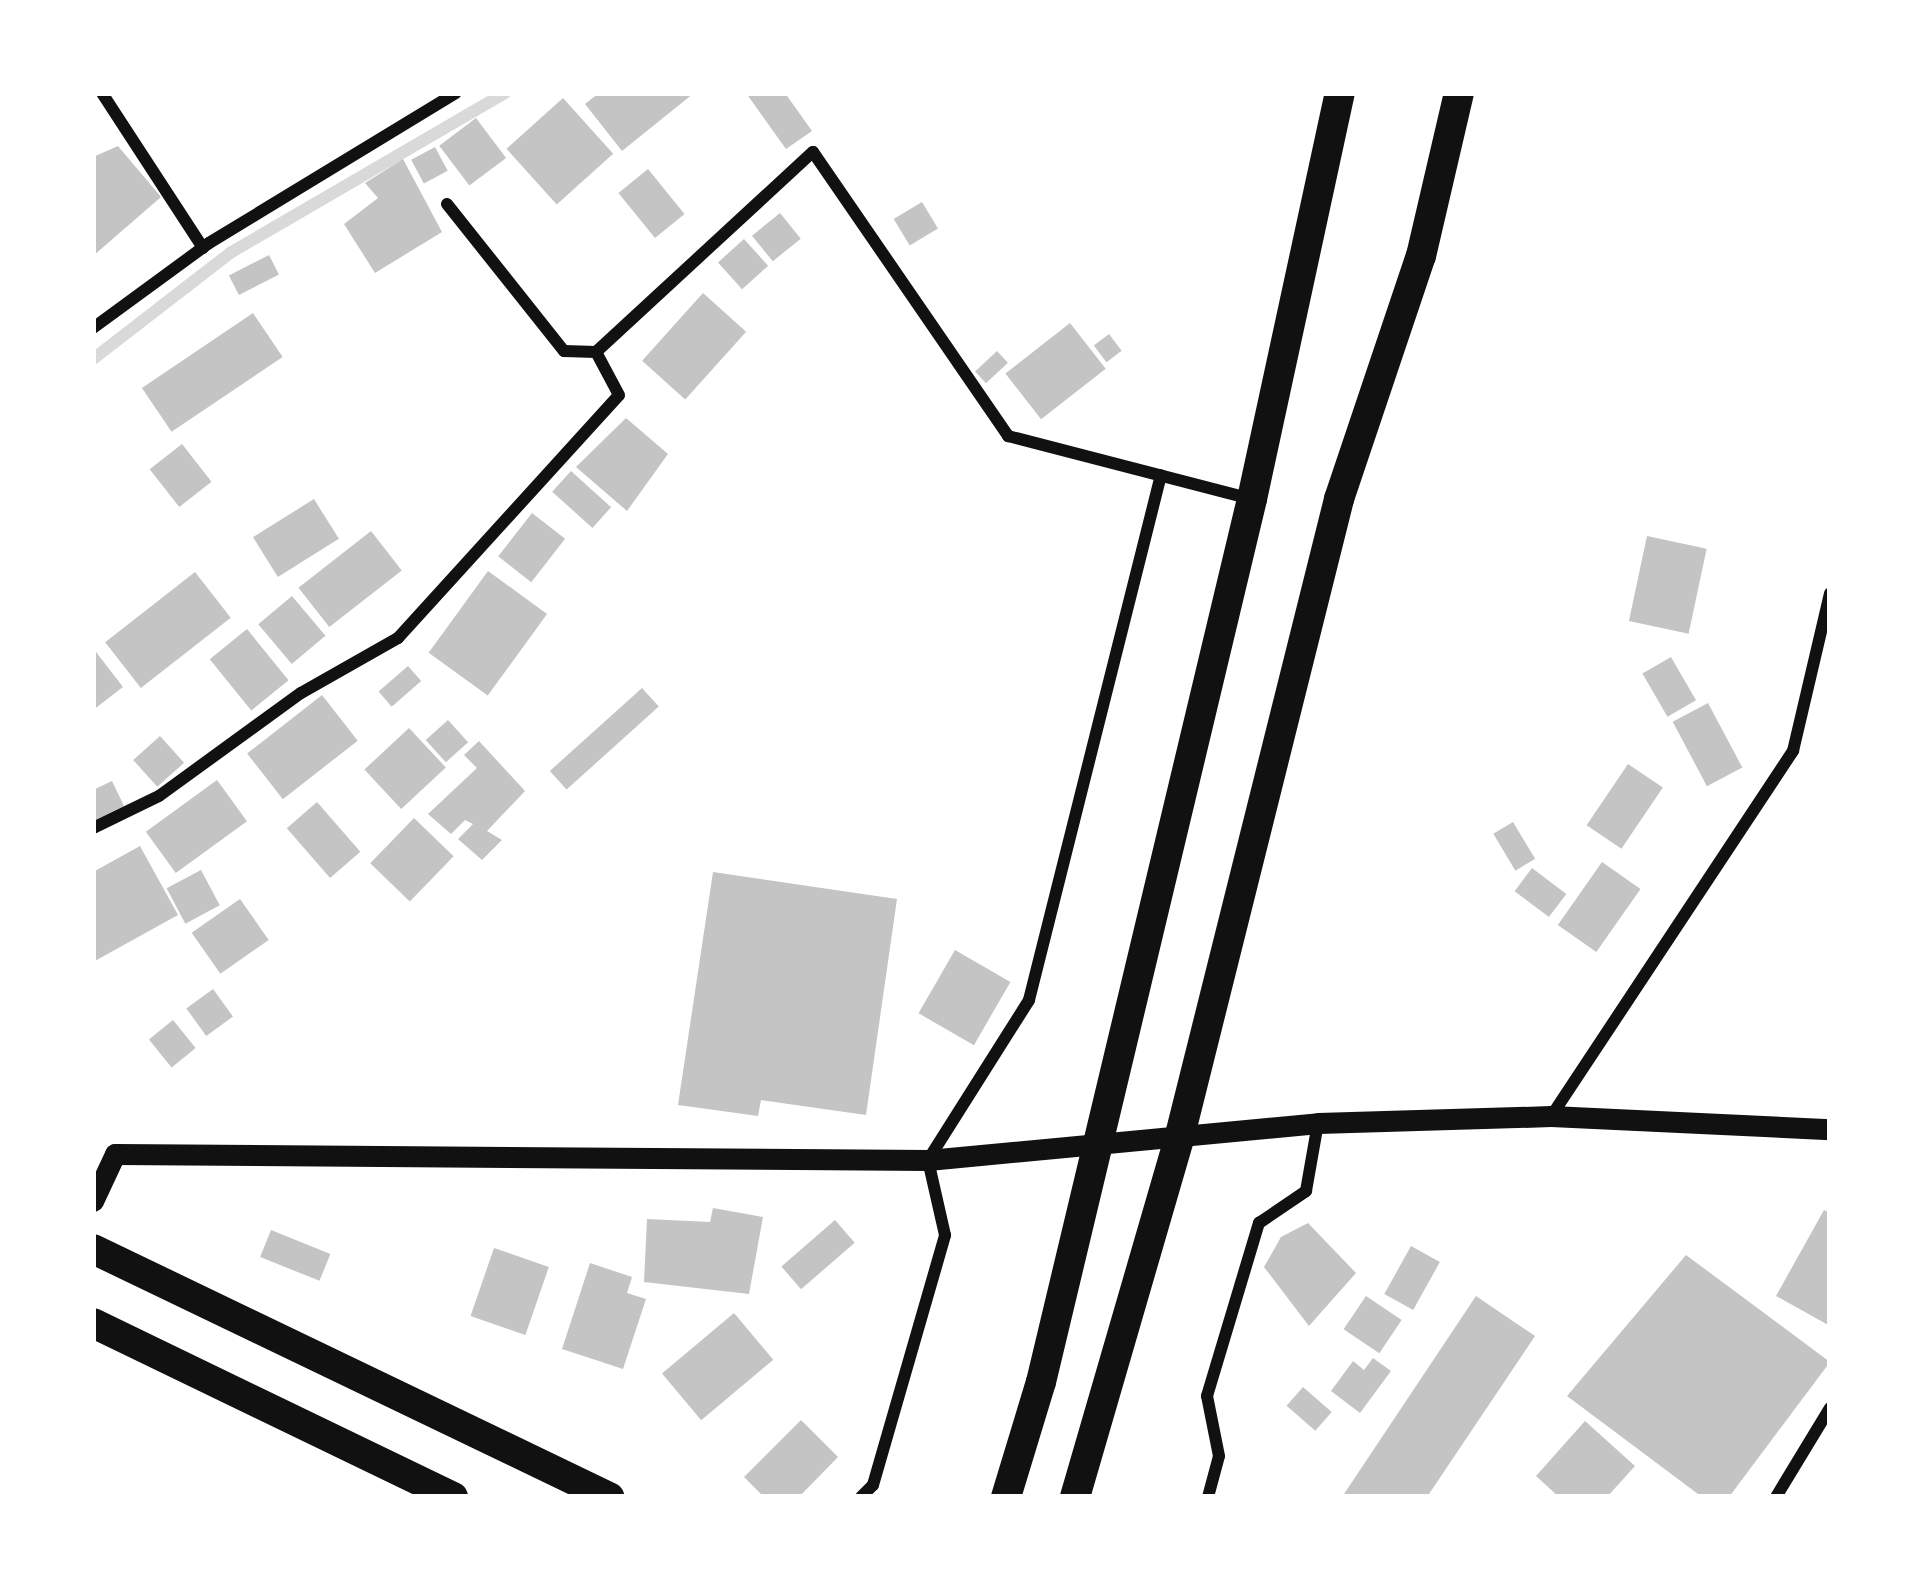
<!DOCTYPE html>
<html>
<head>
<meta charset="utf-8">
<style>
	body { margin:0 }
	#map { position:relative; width:1923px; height:1590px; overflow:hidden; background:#fff; font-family:"Work Sans",sans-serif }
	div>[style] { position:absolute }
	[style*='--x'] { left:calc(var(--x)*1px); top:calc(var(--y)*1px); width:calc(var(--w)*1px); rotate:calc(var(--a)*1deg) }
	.stream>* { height:12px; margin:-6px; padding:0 6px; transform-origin:6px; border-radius:6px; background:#d9d9d9 }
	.building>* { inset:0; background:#c4c4c4; transform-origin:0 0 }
	.minor>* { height:12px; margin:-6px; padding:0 6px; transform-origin:6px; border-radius:6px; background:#111 }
	.tertiary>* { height:21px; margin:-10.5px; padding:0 10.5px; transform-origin:10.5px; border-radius:10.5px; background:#111 }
	.primary>* { height:30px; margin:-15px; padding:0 15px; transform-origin:15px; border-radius:15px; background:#111 }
	.trunk>* { height:30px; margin:-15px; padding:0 15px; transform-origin:15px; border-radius:15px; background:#111 }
	span { translate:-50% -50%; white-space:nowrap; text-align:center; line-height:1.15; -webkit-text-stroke:9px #fff; paint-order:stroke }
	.frame { position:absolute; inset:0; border:96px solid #fff; pointer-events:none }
</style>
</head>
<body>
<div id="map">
	<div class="stream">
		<div style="--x:93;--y:359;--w:173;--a:-37.7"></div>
		<div style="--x:230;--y:253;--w:318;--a:-30.2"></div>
	</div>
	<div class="building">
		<div style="clip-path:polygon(599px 93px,694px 93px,622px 151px,585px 104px)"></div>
		<div style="clip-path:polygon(746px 93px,785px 93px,812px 131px,786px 149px)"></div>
		<div style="left:563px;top:98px;width:75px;height:76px;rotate:48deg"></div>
		<div style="left:476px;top:118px;width:50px;height:46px;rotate:53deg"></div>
		<div style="clip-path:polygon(118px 146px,161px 197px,93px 256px,93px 157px)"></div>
		<div style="left:435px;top:147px;width:27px;height:27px;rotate:62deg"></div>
		<div style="clip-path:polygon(403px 159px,442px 232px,375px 273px,344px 224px,378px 198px,365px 183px)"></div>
		<div style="left:648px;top:169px;width:58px;height:38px;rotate:51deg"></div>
		<div style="left:922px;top:202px;width:31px;height:33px;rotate:59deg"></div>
		<div style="left:780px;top:213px;width:33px;height:36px;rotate:51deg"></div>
		<div style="left:744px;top:239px;width:36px;height:35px;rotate:48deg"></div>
		<div style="left:269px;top:255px;width:22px;height:45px;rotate:63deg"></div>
		<div style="left:703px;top:293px;width:58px;height:91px;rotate:42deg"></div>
		<div style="left:253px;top:313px;width:53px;height:134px;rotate:56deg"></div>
		<div style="left:1070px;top:323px;width:58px;height:82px;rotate:52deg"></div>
		<div style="left:1109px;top:334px;width:21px;height:19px;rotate:53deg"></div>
		<div style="left:997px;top:351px;width:16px;height:30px;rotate:47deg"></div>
		<div style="clip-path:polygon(626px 418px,668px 454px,627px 511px,576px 467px)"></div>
		<div style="left:182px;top:444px;width:48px;height:41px;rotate:52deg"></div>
		<div style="left:571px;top:471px;width:54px;height:28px;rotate:42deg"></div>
		<div style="left:314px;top:499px;width:47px;height:72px;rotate:58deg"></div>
		<div style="left:532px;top:513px;width:42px;height:55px;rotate:38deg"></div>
		<div style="left:371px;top:531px;width:50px;height:92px;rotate:52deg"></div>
		<div style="left:1647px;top:536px;width:61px;height:87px;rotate:12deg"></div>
		<div style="left:488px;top:571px;width:73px;height:101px;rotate:36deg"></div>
		<div style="left:195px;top:572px;width:58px;height:114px;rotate:52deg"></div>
		<div style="left:292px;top:596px;width:52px;height:44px;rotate:50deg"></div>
		<div style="left:247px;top:629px;width:66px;height:48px;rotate:51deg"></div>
		<div style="clip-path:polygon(93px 648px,123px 687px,93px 710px)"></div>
		<div style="left:1671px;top:657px;width:50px;height:33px;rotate:60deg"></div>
		<div style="left:408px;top:666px;width:20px;height:39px;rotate:49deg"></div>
		<div style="left:642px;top:688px;width:25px;height:124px;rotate:48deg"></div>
		<div style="left:322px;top:695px;width:58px;height:95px;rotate:52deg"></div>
		<div style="left:1708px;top:703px;width:73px;height:40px;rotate:62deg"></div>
		<div style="left:448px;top:720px;width:30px;height:30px;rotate:48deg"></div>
		<div style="left:409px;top:728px;width:54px;height:61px;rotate:47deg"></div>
		<div style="left:160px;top:736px;width:36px;height:36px;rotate:48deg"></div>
		<div style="clip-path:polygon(479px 741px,525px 791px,487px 831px,502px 840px,482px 860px,458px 839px,473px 824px,465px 820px,451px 834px,428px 814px,477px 768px,464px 755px)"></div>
		<div style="left:1628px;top:764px;width:42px;height:74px;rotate:34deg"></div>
		<div style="left:217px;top:780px;width:51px;height:88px;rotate:54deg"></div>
		<div style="clip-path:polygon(112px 781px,124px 806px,93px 821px,93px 790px)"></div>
		<div style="left:317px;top:802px;width:66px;height:40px;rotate:49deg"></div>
		<div style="left:414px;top:818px;width:55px;height:63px;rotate:44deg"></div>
		<div style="left:1513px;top:822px;width:43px;height:23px;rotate:59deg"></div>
		<div style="clip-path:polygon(140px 846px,178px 915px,93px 962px,93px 872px)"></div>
		<div style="left:1602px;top:862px;width:47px;height:77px;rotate:35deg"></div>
		<div style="left:1532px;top:868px;width:43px;height:29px;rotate:37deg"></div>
		<div style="left:201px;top:870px;width:40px;height:39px;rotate:62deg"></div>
		<div style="clip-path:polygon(713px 872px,897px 899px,866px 1115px,761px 1100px,758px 1116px,678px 1105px)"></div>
		<div style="left:240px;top:899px;width:50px;height:59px;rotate:55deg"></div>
		<div style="left:955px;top:950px;width:64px;height:73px;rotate:30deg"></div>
		<div style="left:213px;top:989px;width:34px;height:33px;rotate:54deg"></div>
		<div style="left:173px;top:1020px;width:36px;height:31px;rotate:51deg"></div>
		<div style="clip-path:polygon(713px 1208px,763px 1217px,749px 1294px,644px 1282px,647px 1219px,710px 1222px)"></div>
		<div style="clip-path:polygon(1824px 1210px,1830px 1213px,1830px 1326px,1776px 1296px)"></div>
		<div style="left:835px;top:1220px;width:30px;height:71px;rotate:49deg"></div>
		<div style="clip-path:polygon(1308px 1223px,1356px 1273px,1309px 1326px,1264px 1267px,1281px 1237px)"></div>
		<div style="left:271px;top:1230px;width:64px;height:29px;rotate:22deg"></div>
		<div style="left:1411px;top:1246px;width:33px;height:55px;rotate:29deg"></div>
		<div style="left:494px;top:1248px;width:58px;height:72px;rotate:19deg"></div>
		<div style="clip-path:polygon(1686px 1255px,1830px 1362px,1729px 1497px,1702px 1497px,1567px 1396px)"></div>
		<div style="clip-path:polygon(590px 1263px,632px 1277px,627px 1293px,646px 1299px,623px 1369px,562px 1349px)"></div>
		<div style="left:1366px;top:1296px;width:43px;height:40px;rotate:34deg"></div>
		<div style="clip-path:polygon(1476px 1296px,1535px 1336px,1427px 1497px,1342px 1497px)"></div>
		<div style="left:734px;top:1313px;width:61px;height:94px;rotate:50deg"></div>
		<div style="clip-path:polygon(1373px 1358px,1391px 1371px,1360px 1413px,1331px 1391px,1353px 1361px,1364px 1370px)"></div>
		<div style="left:1303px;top:1387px;width:38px;height:25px;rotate:41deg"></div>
		<div style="clip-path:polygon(801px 1420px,838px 1457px,799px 1497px,764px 1497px,744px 1477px)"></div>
		<div style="clip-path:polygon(1585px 1421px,1635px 1466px,1607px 1497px,1559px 1497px,1536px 1476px)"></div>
	</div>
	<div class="minor">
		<div style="--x:102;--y:93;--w:185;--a:56.9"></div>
		<div style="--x:447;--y:204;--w:188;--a:51.5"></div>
		<div style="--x:564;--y:351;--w:32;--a:2"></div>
		<div style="--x:93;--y:328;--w:144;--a:-36.2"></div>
		<div style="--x:209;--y:243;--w:289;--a:-31.3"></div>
		<div style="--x:93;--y:828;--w:73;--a:-25.9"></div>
		<div style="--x:159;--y:796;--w:175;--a:-36"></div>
		<div style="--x:301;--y:693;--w:112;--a:-29.6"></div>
		<div style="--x:398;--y:638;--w:328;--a:-47.7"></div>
		<div style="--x:619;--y:395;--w:49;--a:-118.1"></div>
		<div style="--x:596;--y:352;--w:295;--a:-42.7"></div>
		<div style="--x:813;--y:152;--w:345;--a:55.5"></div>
		<div style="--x:1008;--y:436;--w:251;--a:14.5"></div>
		<div style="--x:1552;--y:1115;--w:437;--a:-56.5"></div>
		<div style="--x:1793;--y:751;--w:162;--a:-76.8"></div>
		<div style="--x:861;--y:1497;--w:17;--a:-45"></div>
		<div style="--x:873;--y:1485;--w:260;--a:-73.9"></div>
		<div style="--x:945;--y:1235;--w:77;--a:-102.8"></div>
		<div style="--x:928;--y:1160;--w:189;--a:-57.7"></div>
		<div style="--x:1029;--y:1000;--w:541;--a:-75.89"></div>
		<div style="--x:1208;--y:1497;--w:42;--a:-75"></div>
		<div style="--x:1219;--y:1456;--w:61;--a:-101.3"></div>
		<div style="--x:1207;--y:1396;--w:181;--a:-73.3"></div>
		<div style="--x:1259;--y:1223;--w:57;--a:-34.2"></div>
		<div style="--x:1306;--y:1191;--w:69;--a:-80"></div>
		<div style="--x:1776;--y:1497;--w:104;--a:-58.8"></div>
	</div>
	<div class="tertiary">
		<div style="--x:93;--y:1201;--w:52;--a:-64.9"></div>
		<div style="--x:115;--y:1154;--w:813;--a:0.42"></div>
		<div style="--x:928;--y:1160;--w:392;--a:-5.4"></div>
		<div style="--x:1318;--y:1123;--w:233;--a:-1.7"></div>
		<div style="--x:1551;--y:1116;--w:279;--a:2.7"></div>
	</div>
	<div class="primary">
		<div style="--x:93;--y:1249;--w:573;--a:25.67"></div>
		<div style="--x:93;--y:1323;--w:400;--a:25.8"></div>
	</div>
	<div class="trunk">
		<div style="--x:1006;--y:1497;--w:120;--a:-73.1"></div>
		<div style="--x:1041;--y:1382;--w:908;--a:-76.56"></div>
		<div style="--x:1252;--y:499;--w:415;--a:-77.8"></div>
		<div style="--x:1075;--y:1497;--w:377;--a:-73.8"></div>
		<div style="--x:1180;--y:1135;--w:656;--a:-75.96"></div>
		<div style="--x:1339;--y:499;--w:256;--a:-71.4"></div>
		<div style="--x:1421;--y:256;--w:167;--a:-76.9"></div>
	</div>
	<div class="frame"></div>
</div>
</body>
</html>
